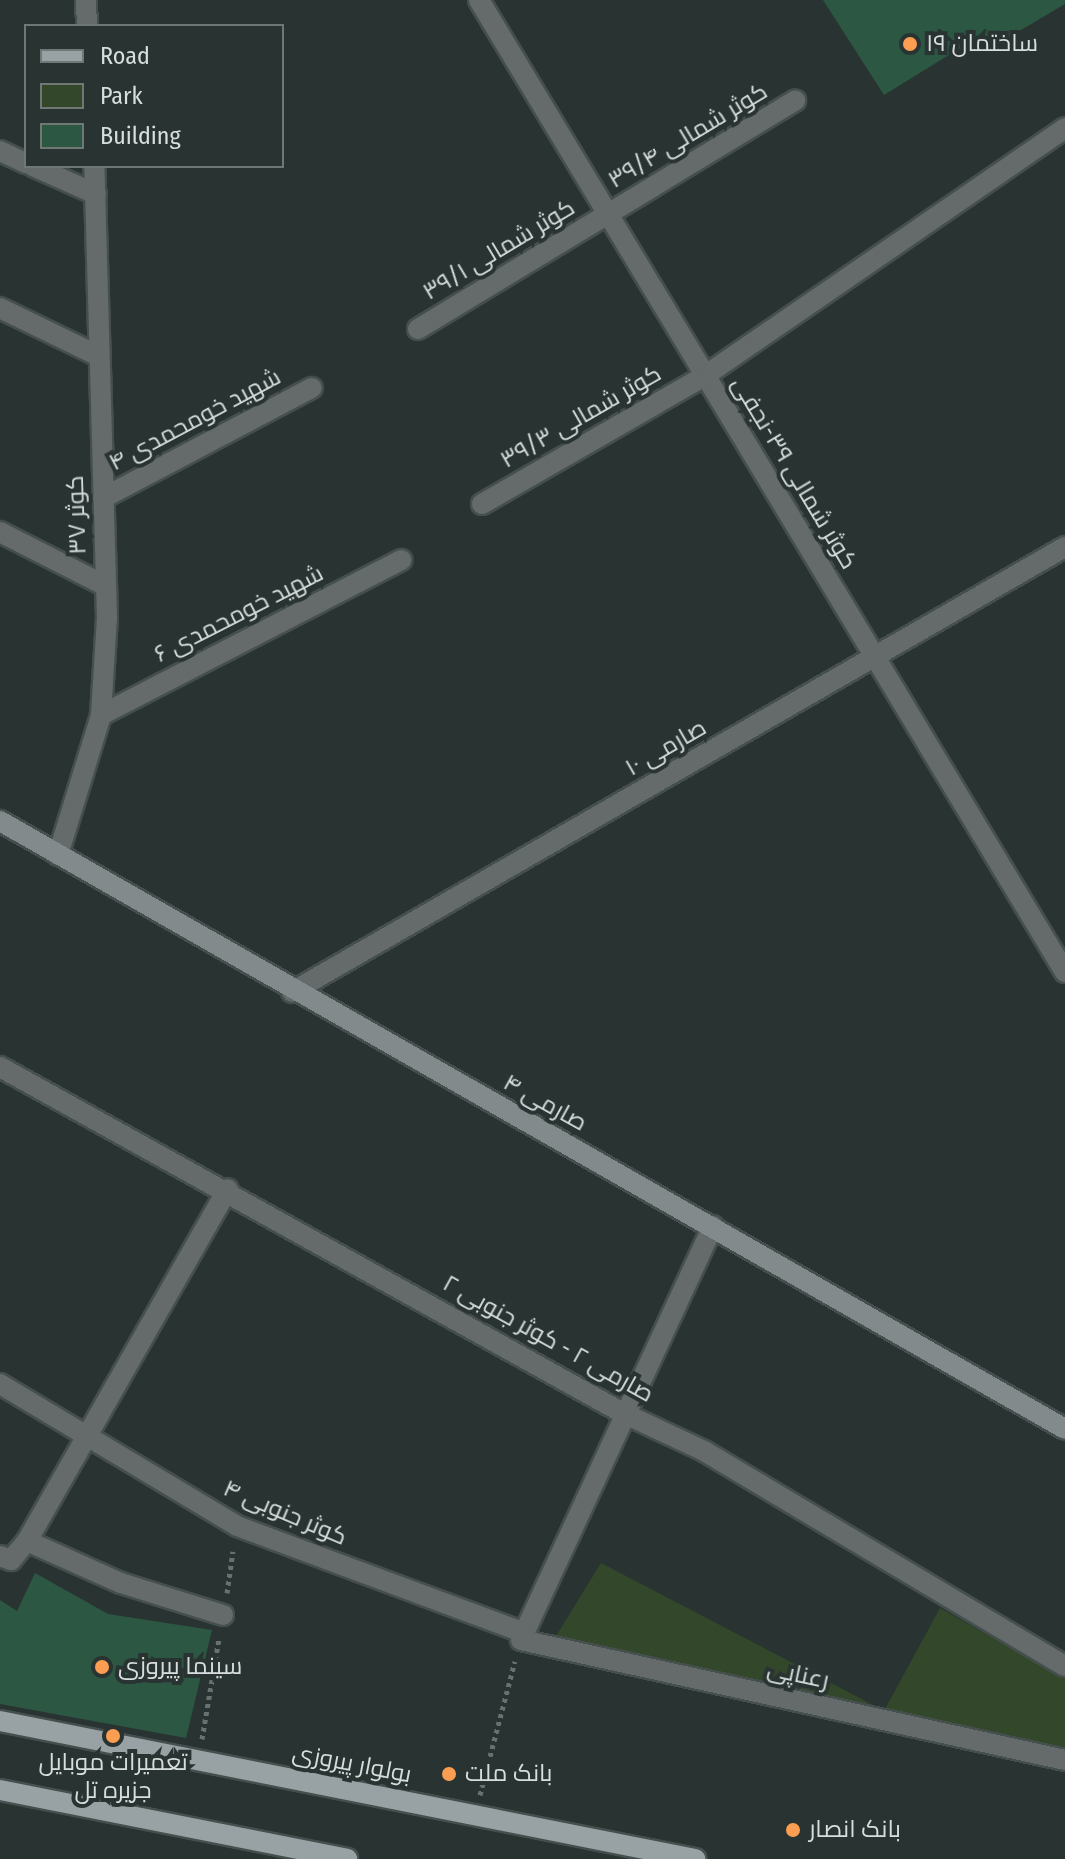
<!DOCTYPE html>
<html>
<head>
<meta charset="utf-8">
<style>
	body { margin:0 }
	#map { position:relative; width:1065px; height:1859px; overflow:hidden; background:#293432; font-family:"Fira Sans Condensed",Cairo,sans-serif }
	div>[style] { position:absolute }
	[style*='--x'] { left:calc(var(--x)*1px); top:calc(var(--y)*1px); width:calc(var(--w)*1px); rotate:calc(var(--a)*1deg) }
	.green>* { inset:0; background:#33472a }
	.building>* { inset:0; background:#2c5743 }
	.path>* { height:5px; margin-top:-2.5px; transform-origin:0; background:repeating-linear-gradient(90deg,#67716f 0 4px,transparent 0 8px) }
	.roads { filter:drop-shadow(2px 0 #454f4d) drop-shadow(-2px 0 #454f4d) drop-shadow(0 2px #454f4d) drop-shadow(0 -2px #454f4d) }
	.street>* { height:20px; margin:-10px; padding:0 10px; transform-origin:10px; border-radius:10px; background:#656a6b }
	.secondary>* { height:20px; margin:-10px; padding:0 10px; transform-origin:10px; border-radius:10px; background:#828a8b }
	.primary>* { height:20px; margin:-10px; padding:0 10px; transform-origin:10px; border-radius:10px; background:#98a2a4 }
	.dots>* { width:22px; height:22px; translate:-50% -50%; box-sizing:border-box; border:4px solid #293432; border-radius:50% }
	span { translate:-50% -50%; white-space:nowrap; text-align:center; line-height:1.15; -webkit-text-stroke:8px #293432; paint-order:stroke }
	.poi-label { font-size:24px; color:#d7dedd }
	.left { translate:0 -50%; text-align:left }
	.street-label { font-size:24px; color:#d7dedd }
	.legend { position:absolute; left:24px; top:24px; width:260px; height:144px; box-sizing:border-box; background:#293432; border:2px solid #6f7876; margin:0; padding:10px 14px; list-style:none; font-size:24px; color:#d7dedd }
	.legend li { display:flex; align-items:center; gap:16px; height:40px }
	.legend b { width:40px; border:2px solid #6f7876 }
</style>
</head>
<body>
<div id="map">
	<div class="green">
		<div style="clip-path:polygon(601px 1563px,873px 1705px,553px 1641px)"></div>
		<div style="clip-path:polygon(940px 1608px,1065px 1679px,1065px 1748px,885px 1709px)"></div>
	</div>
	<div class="building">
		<div style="clip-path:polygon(823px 0,1065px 0,1065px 4px,987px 50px,978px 37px,884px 95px)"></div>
		<div style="clip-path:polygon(35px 1573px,108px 1614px,212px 1630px,186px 1738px,0 1704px,0 1600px,17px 1611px)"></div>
	</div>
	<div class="path">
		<div style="--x:227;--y:1593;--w:42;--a:-81.9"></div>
		<div style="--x:202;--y:1739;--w:102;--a:-80.4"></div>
		<div style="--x:480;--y:1795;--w:138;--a:-75.4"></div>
	</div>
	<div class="roads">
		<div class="street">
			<div style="--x:86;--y:0;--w:26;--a:88"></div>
			<div style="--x:479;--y:0;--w:1135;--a:58.92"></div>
			<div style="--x:0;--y:151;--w:29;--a:25"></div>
			<div style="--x:33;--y:166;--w:69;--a:24"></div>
			<div style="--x:0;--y:308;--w:110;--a:25.9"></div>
			<div style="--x:418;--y:329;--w:441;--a:-31.2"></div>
			<div style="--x:103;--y:498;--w:236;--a:-27.8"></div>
			<div style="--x:482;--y:504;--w:258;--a:-29.9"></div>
			<div style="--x:706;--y:375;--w:436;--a:-34.5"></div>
			<div style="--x:0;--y:532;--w:119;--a:27"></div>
			<div style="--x:101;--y:715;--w:338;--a:-27.3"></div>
			<div style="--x:58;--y:855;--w:146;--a:-72.9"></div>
			<div style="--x:101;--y:715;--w:97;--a:-86.5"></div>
			<div style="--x:107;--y:618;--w:452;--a:-91.6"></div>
			<div style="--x:292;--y:992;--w:892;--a:-29.93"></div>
			<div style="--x:0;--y:1067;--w:713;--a:29.05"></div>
			<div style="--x:623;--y:1413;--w:89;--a:25.1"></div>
			<div style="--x:704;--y:1451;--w:420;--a:30.8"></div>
			<div style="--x:713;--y:1226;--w:456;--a:114.9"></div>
			<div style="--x:521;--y:1640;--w:557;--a:12.44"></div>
			<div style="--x:0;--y:1384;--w:276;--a:30.9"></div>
			<div style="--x:237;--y:1526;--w:306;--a:20.4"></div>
			<div style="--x:27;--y:1541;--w:103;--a:24.1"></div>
			<div style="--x:121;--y:1583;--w:107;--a:17.4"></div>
			<div style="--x:0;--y:1556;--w:12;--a:20"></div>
			<div style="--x:11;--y:1560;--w:25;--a:-50"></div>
			<div style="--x:27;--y:1541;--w:405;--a:-60.3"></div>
		</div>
		<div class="secondary">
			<div style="--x:0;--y:821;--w:1226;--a:29.72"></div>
		</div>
		<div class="primary">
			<div style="--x:0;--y:1721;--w:709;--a:11.23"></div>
			<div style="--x:0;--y:1790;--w:354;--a:11.2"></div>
		</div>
	</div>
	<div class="dots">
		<div style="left:910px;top:44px;background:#fb9e51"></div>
		<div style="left:102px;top:1667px;background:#fb9e51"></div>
		<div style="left:113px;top:1736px;background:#fb9e51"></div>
		<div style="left:449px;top:1774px;background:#fb9e51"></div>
		<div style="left:793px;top:1830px;background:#fb9e51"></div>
	</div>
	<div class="poi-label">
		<span class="left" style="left:926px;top:44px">ساختمان ۱۹</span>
		<span class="left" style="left:118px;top:1667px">سینما پیروزی</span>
		<span style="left:113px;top:1777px">تعمیرات موبایل<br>جزیره تل</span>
		<span class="left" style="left:465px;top:1774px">بانک ملت</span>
		<span class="left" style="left:809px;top:1830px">بانک انصار</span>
	</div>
	<div class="street-label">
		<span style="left:688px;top:136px;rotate:-31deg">کوثر شمالی ۳۹/۴</span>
		<span style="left:499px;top:250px;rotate:-31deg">کوثر شمالی ۳۹/۱</span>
		<span style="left:581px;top:417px;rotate:-30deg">کوثر شمالی ۳۹/۳</span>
		<span style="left:195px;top:420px;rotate:-28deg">شهید خومحمدی ۴</span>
		<span style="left:794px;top:473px;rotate:59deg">کوثر شمالی ۳۹-نجفی</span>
		<span style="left:77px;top:515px;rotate:-92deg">کوثر ۳۷</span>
		<span style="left:239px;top:614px;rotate:-27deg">شهید خومحمدی ۶</span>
		<span style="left:666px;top:748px;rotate:-30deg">صارمی ۱۰</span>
		<span style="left:545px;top:1103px;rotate:29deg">صارمی ۴</span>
		<span style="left:548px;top:1339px;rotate:29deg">صارمی ۲ - کوثر جنوبی ۲</span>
		<span style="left:285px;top:1513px;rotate:23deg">کوثر جنوبی ۴</span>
		<span style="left:798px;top:1675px;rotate:12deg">رعناپی</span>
		<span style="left:352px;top:1764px;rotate:11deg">بولوار پیروزی</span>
	</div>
	<ul class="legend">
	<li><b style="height:10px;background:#98a2a4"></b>Road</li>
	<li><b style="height:22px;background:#33472a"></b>Park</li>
	<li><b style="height:22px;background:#2c5743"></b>Building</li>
	</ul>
</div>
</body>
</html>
